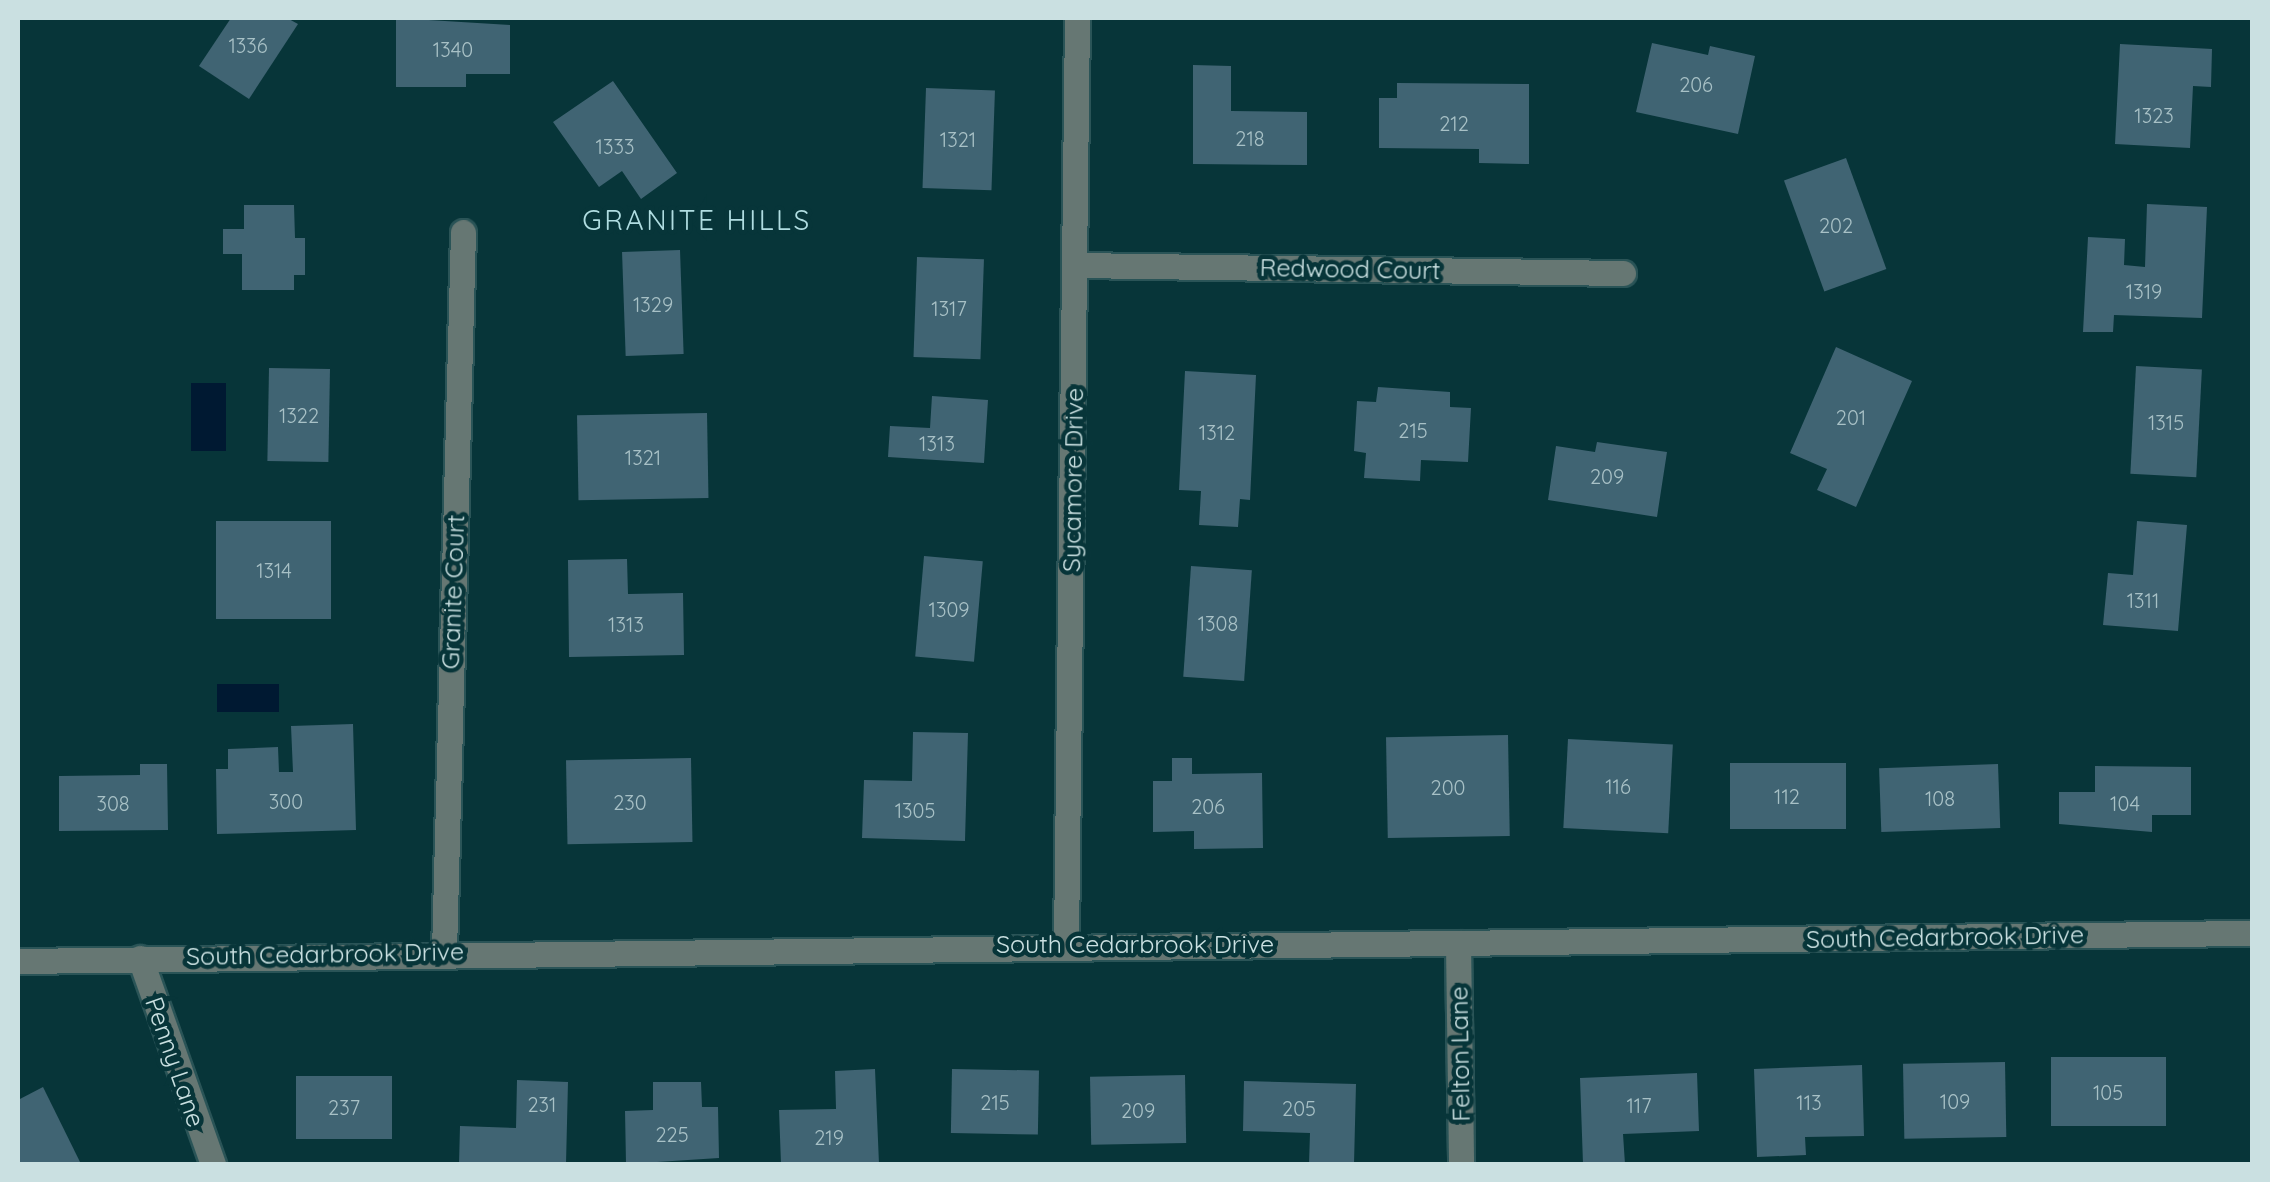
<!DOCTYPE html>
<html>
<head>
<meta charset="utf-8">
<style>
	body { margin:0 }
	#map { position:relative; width:2270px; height:1182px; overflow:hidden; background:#073539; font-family:Quicksand,sans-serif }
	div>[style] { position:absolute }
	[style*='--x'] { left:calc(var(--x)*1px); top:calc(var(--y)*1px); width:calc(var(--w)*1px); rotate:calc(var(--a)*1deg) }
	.water>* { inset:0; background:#001932; transform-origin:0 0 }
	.building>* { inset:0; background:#406473; transform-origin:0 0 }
	.roads { filter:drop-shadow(2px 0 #2a5457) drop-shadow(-2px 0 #2a5457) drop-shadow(0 2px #2a5457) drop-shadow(0 -2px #2a5457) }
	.minor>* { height:25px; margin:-12.5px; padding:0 12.5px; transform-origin:12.5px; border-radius:12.5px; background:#667773 }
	span { translate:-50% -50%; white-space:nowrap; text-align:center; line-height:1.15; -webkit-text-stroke:9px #073539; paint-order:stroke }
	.number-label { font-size:20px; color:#a8c1c6 }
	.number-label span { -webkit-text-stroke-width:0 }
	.street-label { font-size:25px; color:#cae0e1 }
	.neighbourhood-label { font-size:28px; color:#b0dde1; letter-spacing:2.5px }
	.frame { position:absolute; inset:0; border:20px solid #cae0e1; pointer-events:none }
</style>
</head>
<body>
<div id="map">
	<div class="water">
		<div style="left:191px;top:383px;width:35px;height:68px"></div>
		<div style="left:279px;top:684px;width:28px;height:62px;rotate:90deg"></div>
	</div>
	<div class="building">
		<div style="clip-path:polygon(231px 18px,287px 18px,298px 24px,249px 99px,199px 66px)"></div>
		<div style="clip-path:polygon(396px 18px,510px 25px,510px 74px,466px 74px,466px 87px,396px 87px)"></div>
		<div style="clip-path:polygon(1652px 43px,1708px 55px,1710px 46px,1755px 56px,1738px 134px,1636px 112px)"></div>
		<div style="clip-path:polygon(2120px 44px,2212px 49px,2211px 87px,2193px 86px,2190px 148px,2115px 144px)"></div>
		<div style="clip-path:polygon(1193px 65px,1231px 66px,1231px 111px,1307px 112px,1307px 165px,1193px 164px)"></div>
		<div style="clip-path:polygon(613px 81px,677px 173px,641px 199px,622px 171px,599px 187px,553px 122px)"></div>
		<div style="clip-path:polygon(1397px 83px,1529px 84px,1529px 164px,1479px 163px,1479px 149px,1379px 148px,1379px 98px,1397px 98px)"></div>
		<div style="left:926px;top:88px;width:69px;height:100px;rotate:2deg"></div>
		<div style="left:1846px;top:158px;width:118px;height:66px;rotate:70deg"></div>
		<div style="clip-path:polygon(2147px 204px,2207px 207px,2202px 318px,2114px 315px,2113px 332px,2083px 332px,2088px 237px,2125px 239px,2124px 265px,2145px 267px)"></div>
		<div style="clip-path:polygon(244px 205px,294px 205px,295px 238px,305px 238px,305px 275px,294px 275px,294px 290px,242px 290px,242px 254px,223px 254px,223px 229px,244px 229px)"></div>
		<div style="left:680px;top:250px;width:104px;height:58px;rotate:88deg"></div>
		<div style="left:917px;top:257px;width:67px;height:100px;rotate:2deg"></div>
		<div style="clip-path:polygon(1836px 347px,1912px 381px,1856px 507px,1817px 490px,1827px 469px,1790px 453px)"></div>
		<div style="left:2136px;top:366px;width:66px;height:108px;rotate:3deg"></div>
		<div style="left:269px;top:368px;width:61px;height:93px;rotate:1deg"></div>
		<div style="clip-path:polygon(1185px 371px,1256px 375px,1250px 500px,1240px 499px,1238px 527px,1199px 525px,1201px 491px,1179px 490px)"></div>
		<div style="clip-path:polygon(1378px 387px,1450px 392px,1450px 407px,1471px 408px,1468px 462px,1421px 460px,1420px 481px,1364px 478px,1366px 453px,1354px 451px,1357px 401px,1376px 402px)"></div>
		<div style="clip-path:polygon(932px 396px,988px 400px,984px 463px,888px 457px,890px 426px,930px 428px)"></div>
		<div style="left:707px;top:413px;width:85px;height:130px;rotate:89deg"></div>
		<div style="clip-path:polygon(1597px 442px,1667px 452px,1657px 517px,1548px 500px,1556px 446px,1595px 452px)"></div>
		<div style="left:216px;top:521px;width:115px;height:98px"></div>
		<div style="clip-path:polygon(2137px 521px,2187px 525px,2178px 631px,2103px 625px,2108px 573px,2133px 575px)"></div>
		<div style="left:924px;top:556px;width:59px;height:101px;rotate:5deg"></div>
		<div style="clip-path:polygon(627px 559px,628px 594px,683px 593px,684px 655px,569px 657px,568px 560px)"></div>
		<div style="left:1191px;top:566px;width:61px;height:111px;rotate:4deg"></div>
		<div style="clip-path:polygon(353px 724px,356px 830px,217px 834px,216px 769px,228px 769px,228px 749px,278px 747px,279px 772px,293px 772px,291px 726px)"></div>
		<div style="clip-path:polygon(913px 732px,968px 733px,965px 841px,862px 838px,864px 780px,912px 781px)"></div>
		<div style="left:1508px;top:735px;width:101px;height:122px;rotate:89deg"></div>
		<div style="left:1568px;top:739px;width:105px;height:89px;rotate:3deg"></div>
		<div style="left:691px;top:758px;width:84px;height:125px;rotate:89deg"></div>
		<div style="clip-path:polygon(1172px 758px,1192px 758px,1192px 774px,1262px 773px,1263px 848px,1194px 849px,1194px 831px,1153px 832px,1153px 781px,1172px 781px)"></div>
		<div style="left:1730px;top:763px;width:116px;height:66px"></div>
		<div style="clip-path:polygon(140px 764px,167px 764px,168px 830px,59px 831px,59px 776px,140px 775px)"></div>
		<div style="left:1998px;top:764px;width:64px;height:119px;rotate:88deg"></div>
		<div style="clip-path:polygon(2095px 766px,2191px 767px,2191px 815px,2152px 815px,2152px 832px,2059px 824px,2059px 792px,2095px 792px)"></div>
		<div style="left:2051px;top:1057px;width:115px;height:69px"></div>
		<div style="left:2005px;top:1062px;width:75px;height:102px;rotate:89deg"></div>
		<div style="clip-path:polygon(1862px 1065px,1864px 1136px,1805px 1137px,1806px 1155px,1757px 1157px,1754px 1069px)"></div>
		<div style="clip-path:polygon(875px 1069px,879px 1164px,781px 1164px,779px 1110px,836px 1109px,835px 1071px)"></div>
		<div style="left:952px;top:1069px;width:87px;height:64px;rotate:1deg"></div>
		<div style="clip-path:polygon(1697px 1073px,1699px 1131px,1623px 1134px,1625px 1164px,1583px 1164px,1580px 1078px)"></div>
		<div style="left:1185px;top:1075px;width:68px;height:95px;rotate:89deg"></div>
		<div style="left:296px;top:1076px;width:96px;height:63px"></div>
		<div style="clip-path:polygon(517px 1080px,568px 1082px,566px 1164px,459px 1164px,460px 1126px,516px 1128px)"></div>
		<div style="clip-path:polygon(1244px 1081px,1356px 1084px,1354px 1164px,1309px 1164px,1310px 1133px,1243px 1131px)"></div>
		<div style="clip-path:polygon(653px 1082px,701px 1082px,702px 1107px,718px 1107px,719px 1158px,626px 1164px,625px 1111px,653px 1110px)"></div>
		<div style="clip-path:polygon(43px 1087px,81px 1164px,18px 1164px,18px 1100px)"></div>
	</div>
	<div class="roads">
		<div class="minor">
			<div style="--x:1076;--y:265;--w:547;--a:0.84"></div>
			<div style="--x:1066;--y:943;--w:925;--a:-89.32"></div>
			<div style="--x:1458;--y:943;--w:221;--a:89.2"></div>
			<div style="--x:444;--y:952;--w:720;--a:-88.49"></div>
			<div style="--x:140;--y:958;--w:219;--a:70.5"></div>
			<div style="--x:18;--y:961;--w:2234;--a:-0.72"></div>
		</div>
	</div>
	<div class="number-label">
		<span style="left:248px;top:45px">1336</span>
		<span style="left:453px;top:49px">1340</span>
		<span style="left:1696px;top:84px">206</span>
		<span style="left:2154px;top:115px">1323</span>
		<span style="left:1454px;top:123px">212</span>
		<span style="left:1250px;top:138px">218</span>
		<span style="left:958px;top:139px">1321</span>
		<span style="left:615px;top:146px">1333</span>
		<span style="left:1836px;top:225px">202</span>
		<span style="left:2144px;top:291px">1319</span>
		<span style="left:653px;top:304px">1329</span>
		<span style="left:949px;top:308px">1317</span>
		<span style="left:299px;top:415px">1322</span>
		<span style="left:1851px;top:417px">201</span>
		<span style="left:2166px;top:422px">1315</span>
		<span style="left:1413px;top:430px">215</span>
		<span style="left:1217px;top:432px">1312</span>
		<span style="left:937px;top:443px">1313</span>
		<span style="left:643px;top:457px">1321</span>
		<span style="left:1607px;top:476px">209</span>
		<span style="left:274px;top:570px">1314</span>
		<span style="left:2143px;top:600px">1311</span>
		<span style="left:949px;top:609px">1309</span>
		<span style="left:1218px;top:623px">1308</span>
		<span style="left:626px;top:624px">1313</span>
		<span style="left:1618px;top:786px">116</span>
		<span style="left:1448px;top:787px">200</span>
		<span style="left:1787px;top:796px">112</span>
		<span style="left:1940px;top:798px">108</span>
		<span style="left:286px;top:801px">300</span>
		<span style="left:630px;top:802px">230</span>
		<span style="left:113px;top:803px">308</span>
		<span style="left:2125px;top:803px">104</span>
		<span style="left:1208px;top:806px">206</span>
		<span style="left:915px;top:810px">1305</span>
		<span style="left:2108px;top:1092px">105</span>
		<span style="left:1955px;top:1101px">109</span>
		<span style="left:995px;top:1102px">215</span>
		<span style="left:1809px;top:1102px">113</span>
		<span style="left:542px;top:1104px">231</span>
		<span style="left:1639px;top:1105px">117</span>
		<span style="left:344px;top:1107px">237</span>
		<span style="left:1299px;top:1108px">205</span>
		<span style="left:1138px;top:1110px">209</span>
		<span style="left:672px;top:1134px">225</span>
		<span style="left:829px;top:1137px">219</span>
	</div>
	<div class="street-label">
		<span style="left:1350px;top:269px;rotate:1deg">Redwood Court</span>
		<span style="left:1073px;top:480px;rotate:-89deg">Sycamore Drive</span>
		<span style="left:453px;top:592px;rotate:-88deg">Granite Court</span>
		<span style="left:1945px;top:937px;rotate:-1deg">South Cedarbrook Drive</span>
		<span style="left:1135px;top:944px">South Cedarbrook Drive</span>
		<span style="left:325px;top:954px;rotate:-1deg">South Cedarbrook Drive</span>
		<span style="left:1460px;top:1054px;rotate:-91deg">Felton Lane</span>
		<span style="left:175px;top:1062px;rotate:71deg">Penny Lane</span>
	</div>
	<div class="neighbourhood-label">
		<span style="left:697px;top:220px">GRANITE HILLS</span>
	</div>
	<div class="frame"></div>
</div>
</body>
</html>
